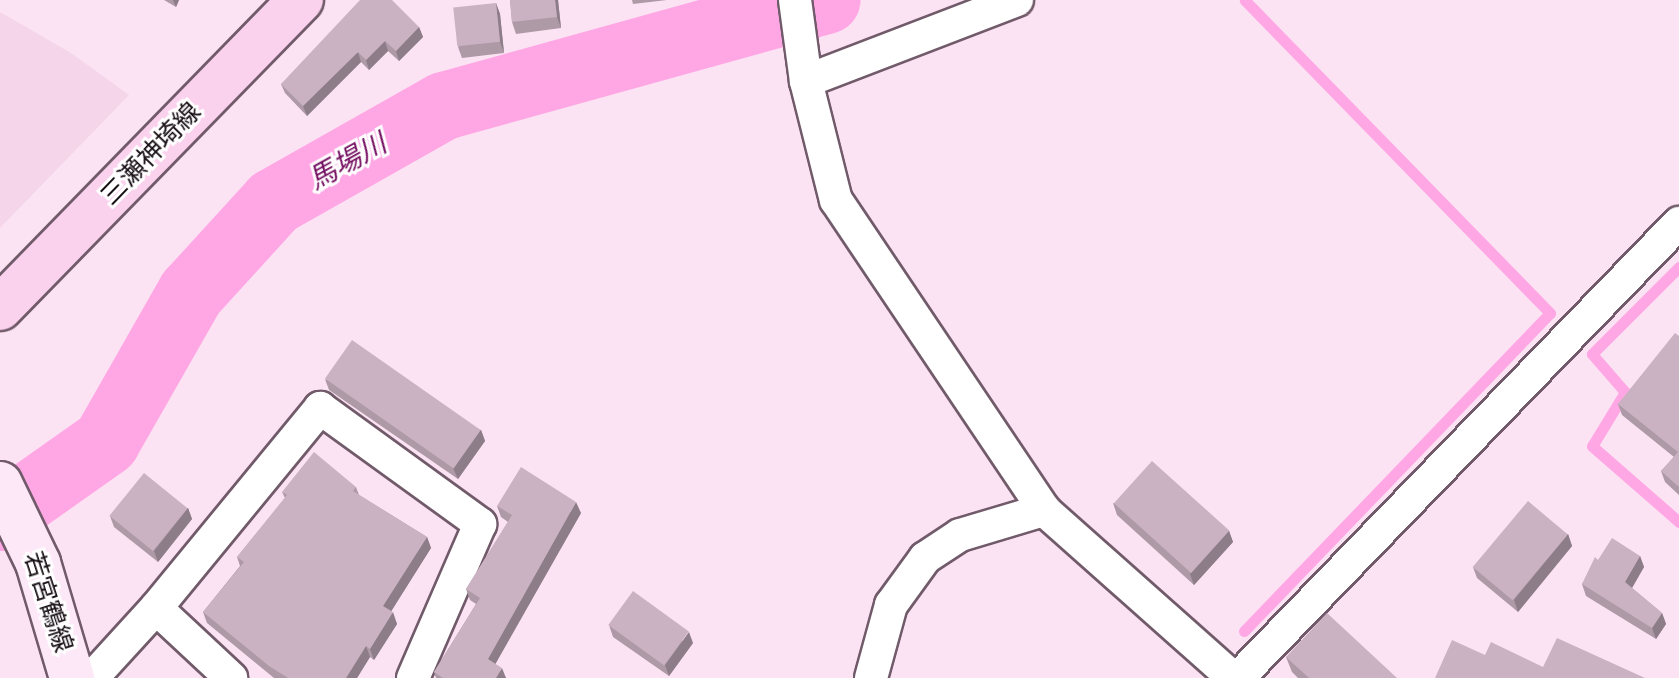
<!DOCTYPE html>
<html>
<head>
<meta charset="utf-8">
<style>
	body { margin:0 }
	#map { position:relative; width:1679px; height:678px; overflow:hidden; background:#fce3f3; font-family:"Space Grotesk","Noto Sans JP",sans-serif }
	div>[style] { position:absolute }
	[style*='--x'] { left:calc(var(--x)*1px); top:calc(var(--y)*1px); width:calc(var(--w)*1px); rotate:calc(var(--a)*1deg) }
	.built>* { inset:0; background:#f4d5ea }
	.stream>* { height:11px; margin:-5.5px; padding:0 5.5px; transform-origin:5.5px; border-radius:5.5px; background:#ffa7e5 }
	.river>* { height:68px; margin:-34px; padding:0 34px; transform-origin:34px; border-radius:34px; background:#ffa7e5 }
	.roads { filter:drop-shadow(2px 0 #715b6a) drop-shadow(-2px 0 #715b6a) drop-shadow(0 2px #715b6a) drop-shadow(0 -2px #715b6a) }
	.street>* { height:32px; margin:-16px; padding:0 16px; transform-origin:16px; border-radius:16px; background:#fff }
	.secondary>* { height:44px; margin:-22px; padding:0 22px; transform-origin:22px; border-radius:22px; background:#fde8f7 }
	.primary>* { height:44px; margin:-22px; padding:0 22px; transform-origin:22px; border-radius:22px; background:#fbd2ee }
	.wall>* { inset:0; background:#ae99a7 }
	.shaded-wall>* { inset:0; background:#8d7d88 }
	.building>* { inset:0; background:#cab2c2; transform-origin:0 0 }
	span { translate:-50% -50%; white-space:nowrap; text-align:center; line-height:1.15; -webkit-text-stroke:6px #fff; paint-order:stroke }
	.street-label { font-size:26px; color:#170f14 }
	.water-label { font-size:28px; color:#730c5f; font-style:italic }
</style>
</head>
<body>
<div id="map">
	<div class="built">
		<div style="clip-path:polygon(0 12px,71px 53px,129px 95px,0 228px)"></div>
	</div>
	<div class="stream">
		<div style="--x:1679;--y:267;--w:123;--a:135"></div>
		<div style="--x:1592;--y:354;--w:50;--a:49"></div>
		<div style="--x:1625;--y:392;--w:63;--a:121.4"></div>
		<div style="--x:1592;--y:446;--w:116;--a:41.1"></div>
		<div style="--x:1244;--y:631;--w:441;--a:-46.1"></div>
		<div style="--x:1550;--y:313;--w:437;--a:-134.3"></div>
	</div>
	<div class="river">
		<div style="--x:0;--y:517;--w:130;--a:-35.3"></div>
		<div style="--x:106;--y:442;--w:172;--a:-60.3"></div>
		<div style="--x:191;--y:293;--w:123;--a:-47.6"></div>
		<div style="--x:274;--y:202;--w:195;--a:-29.5"></div>
		<div style="--x:444;--y:106;--w:397;--a:-15.5"></div>
	</div>
	<div class="roads">
		<div class="street">
			<div style="--x:795;--y:0;--w:82;--a:82.3"></div>
			<div style="--x:806;--y:81;--w:123;--a:75.9"></div>
			<div style="--x:836;--y:200;--w:373;--a:56.1"></div>
			<div style="--x:1044;--y:510;--w:253;--a:41.6"></div>
			<div style="--x:806;--y:81;--w:226;--a:-21"></div>
			<div style="--x:156;--y:608;--w:259;--a:-50.6"></div>
			<div style="--x:320;--y:408;--w:198;--a:35.9"></div>
			<div style="--x:480;--y:524;--w:168;--a:113.5"></div>
			<div style="--x:92;--y:678;--w:95;--a:-47.6"></div>
			<div style="--x:156;--y:608;--w:103;--a:43"></div>
			<div style="--x:871;--y:678;--w:76;--a:-74.7"></div>
			<div style="--x:891;--y:605;--w:58;--a:-54.1"></div>
			<div style="--x:925;--y:558;--w:42;--a:-33.3"></div>
			<div style="--x:960;--y:535;--w:88;--a:-16.6"></div>
			<div style="--x:1238;--y:678;--w:634;--a:-45.9"></div>
		</div>
		<div class="secondary">
			<div style="--x:0;--y:484;--w:88;--a:64.3"></div>
			<div style="--x:38;--y:563;--w:120;--a:73.5"></div>
		</div>
		<div class="primary">
			<div style="--x:0;--y:308;--w:431;--a:-45.7"></div>
		</div>
	</div>
	<div class="wall">
		<div style="clip-path:polygon(164px 0,179px 0,176px 7px)"></div>
		<div style="clip-path:polygon(510px 0,558px 0,561px 28px,516px 34px,512px 22px)"></div>
		<div style="clip-path:polygon(632px 0,667px 0,633px 4px)"></div>
		<div style="clip-path:polygon(496px 3px,500px 14px,504px 53px,462px 58px,458px 47px)"></div>
		<div style="clip-path:polygon(419px 27px,423px 37px,399px 61px,388px 51px,369px 70px,361px 62px,307px 116px,285px 93px,281px 84px)"></div>
		<div style="clip-path:polygon(1679px 336px,1679px 495px,1665px 482px,1661px 471px,1674px 457px,1622px 415px,1618px 404px)"></div>
		<div style="clip-path:polygon(325px 379px,481px 430px,485px 441px,458px 479px,329px 390px)"></div>
		<div style="clip-path:polygon(356px 487px,359px 495px,427px 537px,431px 548px,391px 611px,397px 624px,374px 660px,370px 657px,357px 678px,274px 678px,207px 623px,203px 612px,240px 566px,237px 557px,285px 498px,282px 492px)"></div>
		<div style="clip-path:polygon(1113px 503px,1229px 531px,1233px 542px,1194px 585px,1117px 515px)"></div>
		<div style="clip-path:polygon(497px 506px,581px 513px,495px 664px,506px 678px,436px 678px,434px 672px,476px 604px,470px 600px,466px 589px,508px 522px,501px 517px)"></div>
		<div style="clip-path:polygon(188px 508px,192px 519px,158px 562px,114px 527px,110px 516px)"></div>
		<div style="clip-path:polygon(1568px 534px,1572px 546px,1518px 612px,1477px 578px,1473px 567px)"></div>
		<div style="clip-path:polygon(1640px 556px,1644px 567px,1632px 588px,1662px 613px,1666px 624px,1656px 639px,1586px 596px,1582px 584px,1598px 560px)"></div>
		<div style="clip-path:polygon(609px 625px,693px 643px,669px 676px,613px 637px)"></div>
		<div style="clip-path:polygon(1286px 657px,1397px 678px,1298px 678px,1292px 672px)"></div>
	</div>
	<div class="shaded-wall">
		<div style="clip-path:polygon(173px 0,179px 0,176px 7px)"></div>
		<div style="clip-path:polygon(555px 0,558px 0,561px 28px,557px 17px)"></div>
		<div style="clip-path:polygon(496px 3px,500px 14px,504px 53px,500px 42px)"></div>
		<div style="clip-path:polygon(419px 27px,423px 37px,399px 61px,396px 51px)"></div>
		<div style="clip-path:polygon(385px 41px,388px 51px,369px 70px,366px 60px)"></div>
		<div style="clip-path:polygon(358px 52px,361px 62px,307px 116px,303px 106px)"></div>
		<div style="clip-path:polygon(481px 430px,485px 441px,458px 479px,453px 468px)"></div>
		<div style="clip-path:polygon(576px 502px,581px 513px,492px 670px,488px 659px)"></div>
		<div style="clip-path:polygon(188px 508px,192px 519px,158px 562px,154px 551px)"></div>
		<div style="clip-path:polygon(1229px 531px,1233px 542px,1194px 585px,1190px 574px)"></div>
		<div style="clip-path:polygon(1568px 534px,1572px 546px,1518px 612px,1514px 600px)"></div>
		<div style="clip-path:polygon(427px 537px,431px 548px,387px 618px,383px 606px)"></div>
		<div style="clip-path:polygon(1640px 556px,1644px 567px,1629px 593px,1625px 582px)"></div>
		<div style="clip-path:polygon(393px 612px,397px 624px,374px 660px,370px 649px)"></div>
		<div style="clip-path:polygon(1662px 613px,1666px 624px,1656px 639px,1652px 628px)"></div>
		<div style="clip-path:polygon(689px 632px,693px 643px,669px 676px,665px 665px)"></div>
		<div style="clip-path:polygon(366px 646px,370px 657px,357px 678px,346px 678px)"></div>
		<div style="clip-path:polygon(502px 668px,506px 678px,496px 678px)"></div>
	</div>
	<div class="building">
		<div style="clip-path:polygon(360px 0,392px 0,419px 27px,396px 51px,385px 41px,366px 60px,358px 52px,303px 106px,281px 84px)"></div>
		<div style="clip-path:polygon(510px 0,555px 0,557px 17px,512px 22px)"></div>
		<div style="left:496px;top:3px;width:39px;height:43px;rotate:84deg"></div>
		<div style="clip-path:polygon(1675px 333px,1679px 336px,1679px 487px,1661px 471px,1678px 452px,1618px 404px)"></div>
		<div style="left:352px;top:340px;width:157px;height:47px;rotate:35deg"></div>
		<div style="clip-path:polygon(314px 452px,356px 487px,353px 491px,427px 537px,383px 606px,393px 612px,370px 649px,366px 646px,346px 678px,288px 678px,269px 666px,203px 612px,244px 562px,237px 557px,287px 495px,282px 492px)"></div>
		<div style="left:1152px;top:461px;width:104px;height:57px;rotate:42deg"></div>
		<div style="clip-path:polygon(521px 467px,576px 502px,488px 659px,502px 668px,496px 678px,443px 678px,434px 672px,480px 598px,466px 589px,512px 515px,497px 506px)"></div>
		<div style="left:144px;top:473px;width:56px;height:55px;rotate:39deg"></div>
		<div style="left:1528px;top:501px;width:52px;height:86px;rotate:40deg"></div>
		<div style="clip-path:polygon(1612px 538px,1640px 556px,1625px 582px,1662px 613px,1652px 628px,1582px 584px,1595px 557px,1598px 560px)"></div>
		<div style="left:633px;top:591px;width:69px;height:42px;rotate:36deg"></div>
		<div style="clip-path:polygon(1327px 613px,1397px 678px,1309px 678px,1286px 657px)"></div>
		<div style="clip-path:polygon(1557px 638px,1645px 678px,1435px 678px,1452px 640px,1485px 655px,1491px 642px,1543px 667px)"></div>
	</div>
	<div class="street-label">
		<span style="left:151px;top:154px;rotate:-46deg">三瀬神埼線</span>
		<span style="left:48px;top:602px;rotate:72deg">若宮鶴線</span>
	</div>
	<div class="water-label">
		<span style="left:347px;top:161px;rotate:-29deg">馬場川</span>
	</div>
</div>
</body>
</html>
